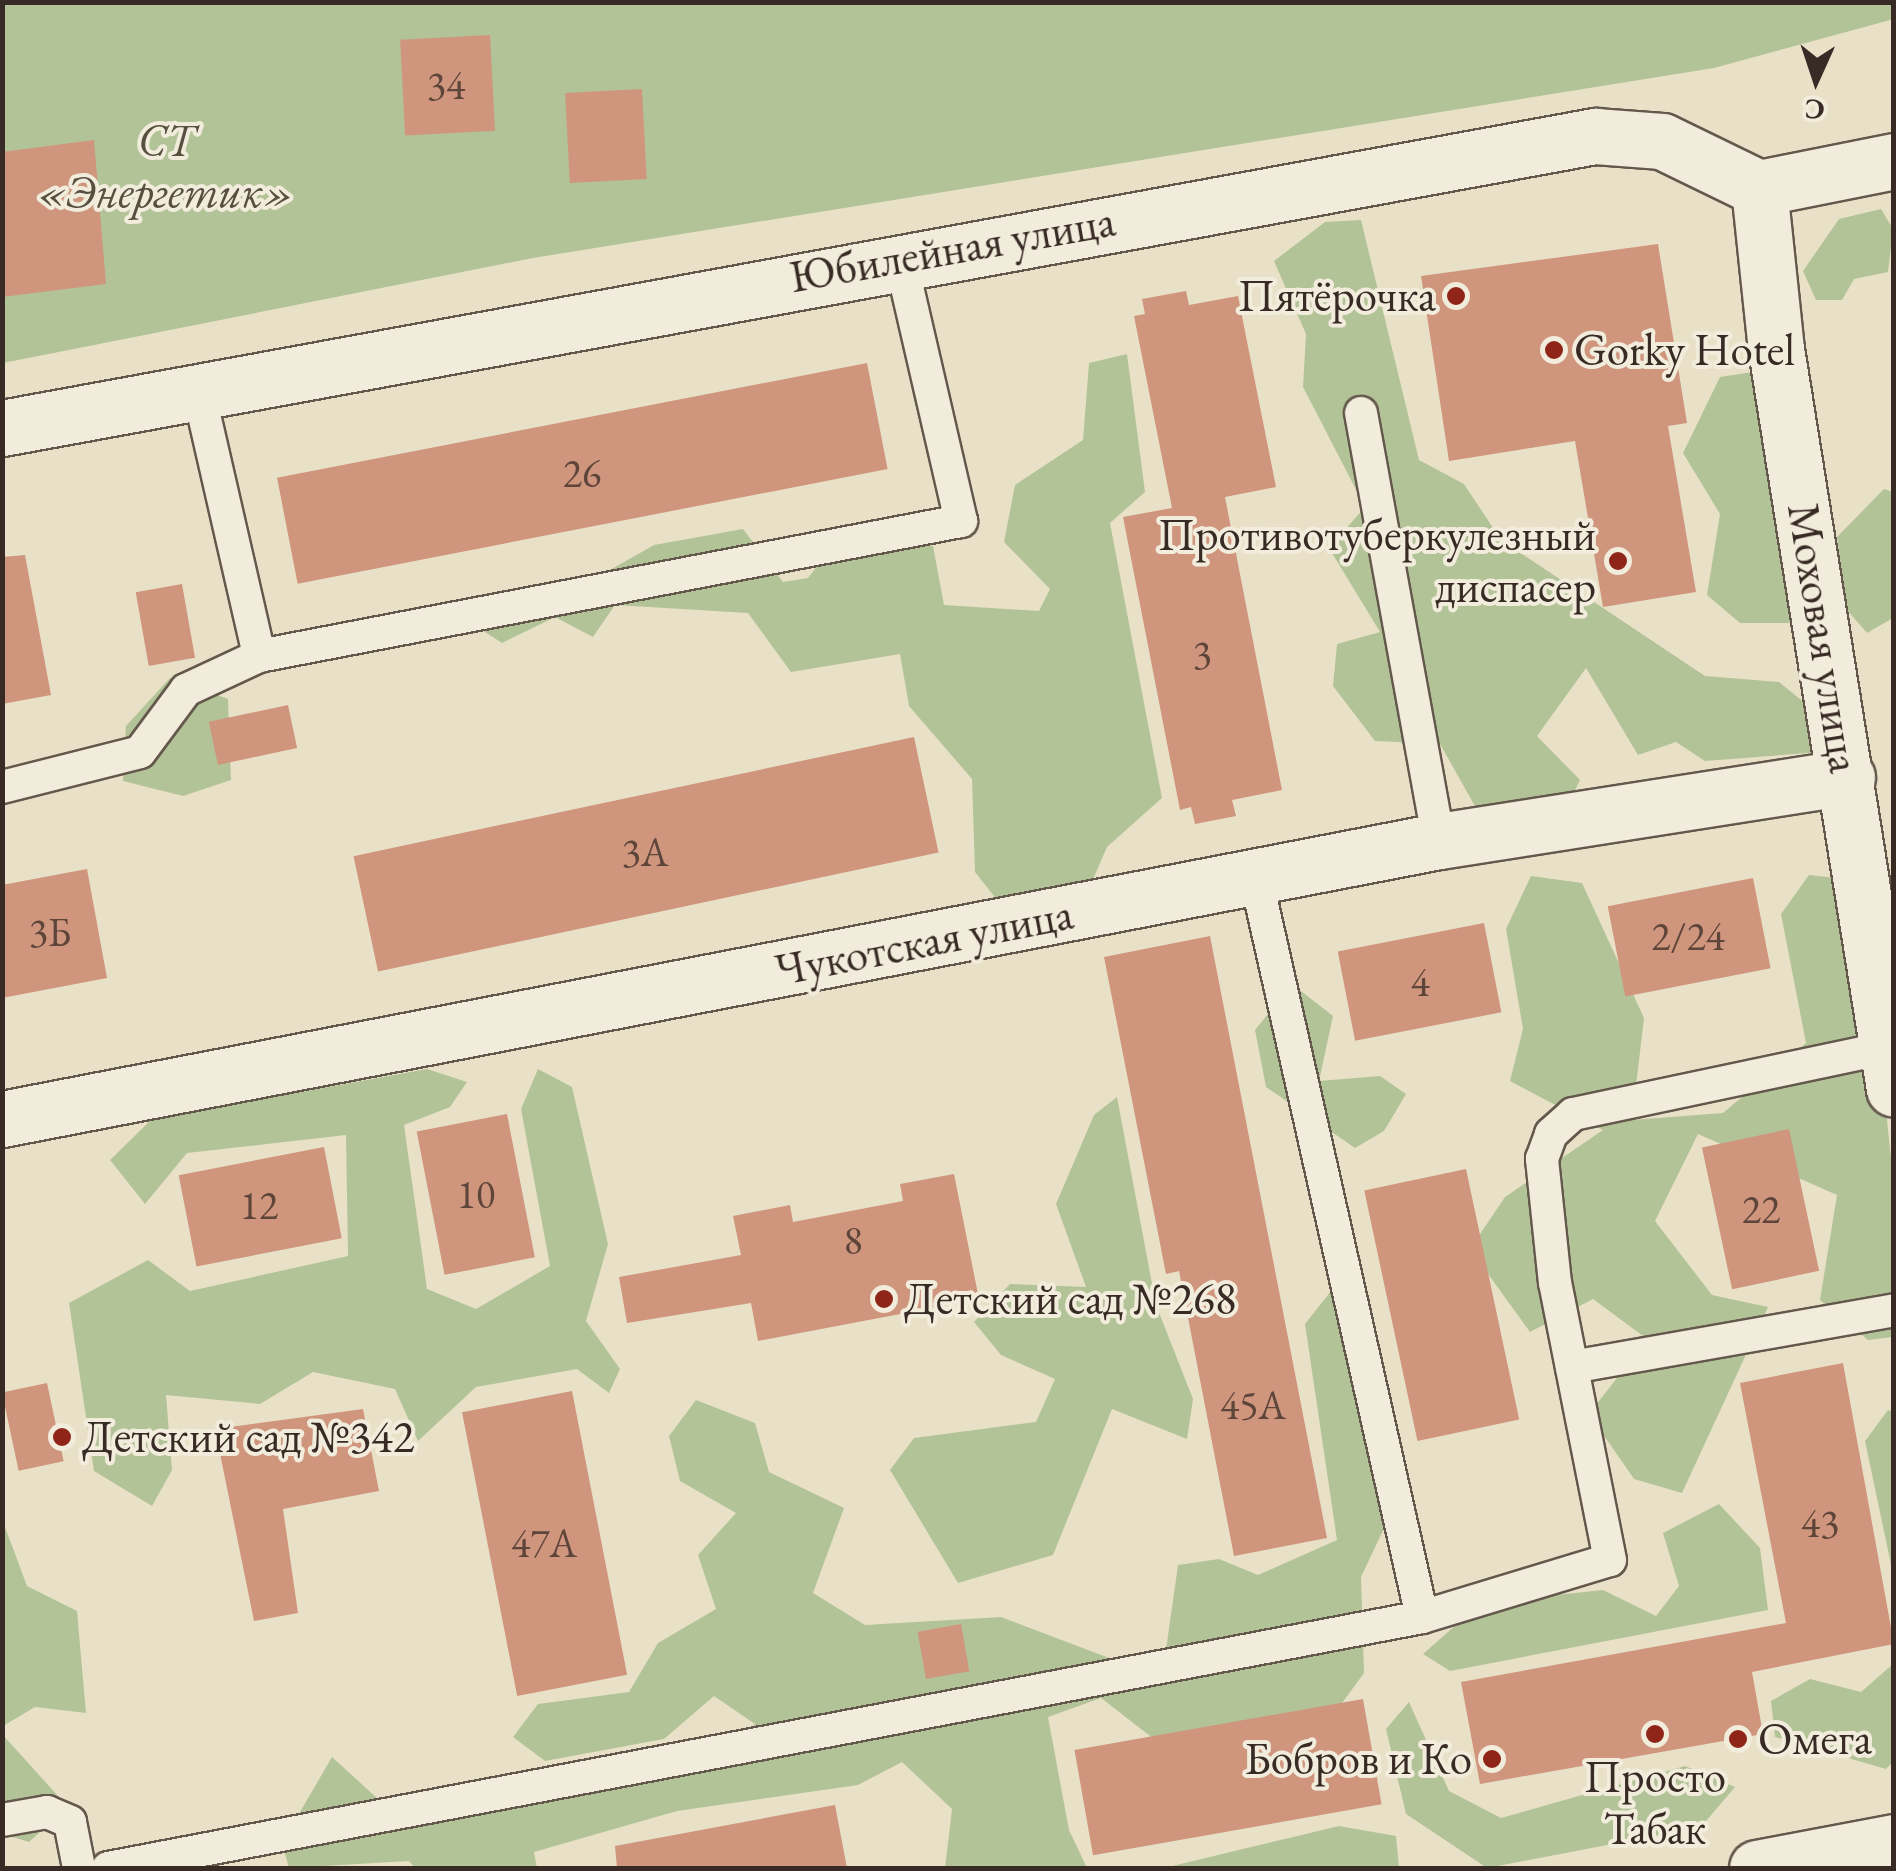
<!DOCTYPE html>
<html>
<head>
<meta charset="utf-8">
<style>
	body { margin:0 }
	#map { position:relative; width:1896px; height:1871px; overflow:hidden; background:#e9e1c7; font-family:"EB Garamond",serif }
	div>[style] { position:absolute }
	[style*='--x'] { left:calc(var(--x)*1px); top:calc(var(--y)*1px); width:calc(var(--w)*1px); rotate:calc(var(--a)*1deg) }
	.green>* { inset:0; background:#b3c398 }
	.building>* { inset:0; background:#cf957d; transform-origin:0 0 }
	.roads { filter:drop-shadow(2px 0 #64584d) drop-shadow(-2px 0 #64584d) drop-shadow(0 2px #64584d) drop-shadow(0 -2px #64584d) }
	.lane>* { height:32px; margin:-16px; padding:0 16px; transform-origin:16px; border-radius:16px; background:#f1ecdb }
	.street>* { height:55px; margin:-27.5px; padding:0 27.5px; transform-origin:27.5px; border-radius:27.5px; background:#f1ecdb }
	.secondary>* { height:55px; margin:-27.5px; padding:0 27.5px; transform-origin:27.5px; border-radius:27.5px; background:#f1ecdb }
	.dots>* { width:28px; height:28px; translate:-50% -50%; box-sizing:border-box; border:5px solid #f1ecdb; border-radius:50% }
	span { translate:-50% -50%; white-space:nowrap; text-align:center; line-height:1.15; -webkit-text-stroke:8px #f1ecdb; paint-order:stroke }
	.number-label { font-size:40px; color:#5e453a }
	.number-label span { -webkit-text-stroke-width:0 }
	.park-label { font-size:45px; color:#575041; font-style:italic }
	.street-label { font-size:45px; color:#382a24 }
	.poi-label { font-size:45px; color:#382a24 }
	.right { translate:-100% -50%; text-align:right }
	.left { translate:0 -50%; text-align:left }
	.frame { position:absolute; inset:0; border:5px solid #382a24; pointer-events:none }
	.north { position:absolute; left:1766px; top:30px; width:100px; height:100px; -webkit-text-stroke:8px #f1ecdb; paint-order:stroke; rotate:183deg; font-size:28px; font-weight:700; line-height:40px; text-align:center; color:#382a24 }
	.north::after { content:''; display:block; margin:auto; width:35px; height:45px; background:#382a24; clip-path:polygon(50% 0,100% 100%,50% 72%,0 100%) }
</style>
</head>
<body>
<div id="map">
	<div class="green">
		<div style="clip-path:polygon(1893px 2px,1894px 19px,1714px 68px,533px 258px,3px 363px,2px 3px)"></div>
		<div style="clip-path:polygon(1881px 209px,1893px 229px,1888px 272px,1854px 279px,1842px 300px,1816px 300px,1803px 271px,1839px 219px)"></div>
		<div style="clip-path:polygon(1361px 220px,1419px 460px,1464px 484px,1501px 540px,1705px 676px,1779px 682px,1823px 718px,1821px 752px,1705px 761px,1676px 742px,1638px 755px,1586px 668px,1537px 736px,1580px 780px,1553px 835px,1502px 854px,1440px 744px,1375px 741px,1333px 686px,1337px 644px,1380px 632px,1329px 548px,1365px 507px,1303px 387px,1306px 334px,1274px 261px,1325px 222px)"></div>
		<div style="clip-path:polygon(1127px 354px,1145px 492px,1110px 523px,1162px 798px,1107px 847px,1084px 900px,1009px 915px,975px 872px,972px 779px,909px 706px,900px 654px,791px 672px,748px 613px,615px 605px,593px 637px,555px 617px,502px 643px,474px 625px,507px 590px,587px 583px,654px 545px,743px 529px,783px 582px,808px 578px,846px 530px,933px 546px,944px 605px,1039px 611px,1050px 589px,1004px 542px,1015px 485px,1083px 440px,1089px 363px)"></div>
		<div style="clip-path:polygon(1766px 370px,1803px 623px,1740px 623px,1707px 595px,1720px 514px,1683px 453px,1720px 377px)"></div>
		<div style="clip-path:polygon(1884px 489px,1893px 492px,1893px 618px,1867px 633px,1847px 610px,1837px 537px)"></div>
		<div style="clip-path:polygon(170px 678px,228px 699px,231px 780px,183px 796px,123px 781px,126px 726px)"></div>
		<div style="clip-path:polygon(1809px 875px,1863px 881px,1893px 1179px,1893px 1337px,1868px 1340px,1820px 1300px,1837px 1195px,1698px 1134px,1655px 1221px,1712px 1295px,1768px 1307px,1682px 1493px,1634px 1479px,1589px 1414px,1647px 1339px,1593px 1299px,1530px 1332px,1470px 1249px,1505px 1197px,1603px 1130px,1510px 1081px,1523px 1029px,1506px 929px,1531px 876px,1582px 883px,1644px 1018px,1632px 1120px,1723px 1113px,1806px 1043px,1781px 914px)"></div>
		<div style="clip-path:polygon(1292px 984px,1333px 1016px,1319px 1081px,1380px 1076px,1406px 1094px,1384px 1131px,1355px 1148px,1266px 1087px,1255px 1030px)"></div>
		<div style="clip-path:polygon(427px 1069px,467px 1082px,450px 1107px,404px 1125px,427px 1289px,476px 1309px,550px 1266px,521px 1109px,538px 1069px,572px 1087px,608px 1244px,586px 1321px,620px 1369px,609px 1393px,577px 1369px,476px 1387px,418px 1441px,395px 1389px,313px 1372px,260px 1404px,166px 1395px,172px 1470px,152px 1506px,94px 1471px,69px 1303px,148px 1260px,190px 1291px,348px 1256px,346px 1135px,187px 1153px,145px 1204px,110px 1160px,152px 1119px)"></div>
		<div style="clip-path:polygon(1117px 1097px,1156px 1305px,1193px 1399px,1187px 1439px,1112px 1409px,1053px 1555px,958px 1583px,890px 1470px,914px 1438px,1036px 1422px,1055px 1379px,1001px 1355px,974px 1322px,1010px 1284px,1086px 1287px,1056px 1204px,1094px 1115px)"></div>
		<div style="clip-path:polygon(1331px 1291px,1371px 1332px,1387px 1522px,1361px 1577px,1364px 1673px,1304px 1755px,1194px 1770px,1101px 1698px,1048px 1717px,1069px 1830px,1087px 1868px,945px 1868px,952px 1809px,902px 1762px,858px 1785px,677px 1811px,534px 1852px,537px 1868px,415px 1868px,409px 1861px,289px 1868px,282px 1843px,332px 1757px,400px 1819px,728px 1756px,755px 1724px,714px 1696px,664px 1739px,545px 1761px,513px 1737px,538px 1704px,629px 1692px,658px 1643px,716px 1609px,698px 1555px,736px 1513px,680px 1481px,669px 1436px,696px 1400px,755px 1423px,769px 1472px,844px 1508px,813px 1593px,865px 1625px,1001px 1617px,1162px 1678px,1178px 1565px,1219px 1559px,1258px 1575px,1337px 1540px,1305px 1324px)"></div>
		<div style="clip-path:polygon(1888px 1410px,1894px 1412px,1893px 1574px,1865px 1441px)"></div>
		<div style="clip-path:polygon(1719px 1504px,1760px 1548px,1768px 1610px,1450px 1671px,1423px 1654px,1481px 1603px,1603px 1590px,1656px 1616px,1679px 1586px,1663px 1533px)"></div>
		<div style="clip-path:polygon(2px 1519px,27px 1586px,77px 1611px,86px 1713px,35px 1707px,3px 1726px)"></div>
		<div style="clip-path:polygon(1893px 1664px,1893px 1762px,1886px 1769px,1775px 1737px,1771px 1701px,1810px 1679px,1861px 1692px)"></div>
		<div style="clip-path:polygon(1409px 1702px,1449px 1791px,1501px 1818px,1685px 1766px,1735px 1787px,1701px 1827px,1487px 1868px,1406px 1814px,1386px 1729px)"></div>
		<div style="clip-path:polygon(2px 1734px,68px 1807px,29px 1842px,3px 1834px)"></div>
		<div style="clip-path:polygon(1339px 1826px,1396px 1836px,1399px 1868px,1164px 1868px)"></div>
	</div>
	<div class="building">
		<div style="left:490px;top:35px;width:96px;height:90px;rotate:87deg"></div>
		<div style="left:642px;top:89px;width:90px;height:77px;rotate:87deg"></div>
		<div style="clip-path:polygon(94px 140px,106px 284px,2px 297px,2px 152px)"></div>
		<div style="clip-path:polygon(1658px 244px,1687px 423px,1668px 426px,1696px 592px,1603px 607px,1575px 441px,1449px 461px,1421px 276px)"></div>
		<div style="clip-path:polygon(1186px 291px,1189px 305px,1238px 296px,1276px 487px,1225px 497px,1282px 790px,1232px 800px,1236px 816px,1195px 824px,1191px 807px,1180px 810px,1123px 517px,1172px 508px,1134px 316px,1145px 314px,1142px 299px)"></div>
		<div style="left:867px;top:363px;width:108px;height:601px;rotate:79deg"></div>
		<div style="clip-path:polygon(25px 555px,51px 695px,2px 704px,2px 557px)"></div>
		<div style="left:182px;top:584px;width:75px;height:47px;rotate:80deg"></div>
		<div style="left:288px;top:705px;width:44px;height:81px;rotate:78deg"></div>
		<div style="left:914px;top:737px;width:118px;height:573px;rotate:78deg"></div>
		<div style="clip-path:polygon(87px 869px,107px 978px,2px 998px,2px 885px)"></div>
		<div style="left:1753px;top:878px;width:92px;height:148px;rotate:79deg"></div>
		<div style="left:1484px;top:923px;width:91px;height:149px;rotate:79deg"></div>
		<div style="clip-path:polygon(1210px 936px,1327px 1538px,1234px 1556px,1179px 1271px,1166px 1274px,1104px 957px)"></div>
		<div style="left:507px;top:1114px;width:146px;height:92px;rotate:79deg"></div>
		<div style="left:1789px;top:1129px;width:145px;height:89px;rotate:78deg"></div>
		<div style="left:324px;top:1147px;width:93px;height:148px;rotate:79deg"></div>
		<div style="left:1466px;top:1169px;width:256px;height:104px;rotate:78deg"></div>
		<div style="clip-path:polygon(954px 1174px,979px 1299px,758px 1341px,751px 1303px,627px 1323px,619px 1277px,741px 1255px,733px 1216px,790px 1205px,793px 1222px,903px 1201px,900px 1184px)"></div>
		<div style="clip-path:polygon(1843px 1363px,1894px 1644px,1752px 1672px,1763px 1734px,1480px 1784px,1461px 1682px,1786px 1623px,1740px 1383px)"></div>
		<div style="left:47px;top:1383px;width:80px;height:46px;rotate:78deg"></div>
		<div style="left:572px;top:1391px;width:289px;height:112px;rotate:79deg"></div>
		<div style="clip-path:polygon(363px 1409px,379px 1491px,283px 1509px,298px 1613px,254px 1621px,215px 1429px)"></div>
		<div style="left:961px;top:1624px;width:48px;height:44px;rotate:80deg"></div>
		<div style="left:1363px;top:1699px;width:107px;height:293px;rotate:80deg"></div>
		<div style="clip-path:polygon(835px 1805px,847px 1868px,617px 1868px,615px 1846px)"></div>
	</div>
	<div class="roads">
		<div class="lane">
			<div style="--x:199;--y:393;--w:270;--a:77.1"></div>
			<div style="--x:259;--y:656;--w:715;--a:-10.89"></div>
			<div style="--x:961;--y:521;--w:271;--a:-103"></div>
			<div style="--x:1361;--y:413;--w:435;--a:79.7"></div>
			<div style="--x:2;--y:787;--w:142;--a:-14.2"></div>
			<div style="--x:140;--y:752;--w:77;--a:-53.4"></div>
			<div style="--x:186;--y:690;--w:81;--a:-25"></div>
			<div style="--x:1256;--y:878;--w:757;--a:77.34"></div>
			<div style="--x:1572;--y:1367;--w:327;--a:-10"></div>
			<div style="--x:2;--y:1820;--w:46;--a:-10.1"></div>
			<div style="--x:47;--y:1812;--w:25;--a:23"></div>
			<div style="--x:70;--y:1822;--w:47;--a:78.9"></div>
			<div style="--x:108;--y:1868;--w:1338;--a:-10.81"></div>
			<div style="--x:1422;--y:1617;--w:196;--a:-16.9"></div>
			<div style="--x:1610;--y:1560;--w:282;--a:-101.2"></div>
			<div style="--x:1555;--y:1283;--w:125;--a:-96"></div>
			<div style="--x:1542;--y:1159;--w:27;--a:-70"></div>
			<div style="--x:1551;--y:1134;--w:30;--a:-42"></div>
			<div style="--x:1573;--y:1114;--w:320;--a:-11.9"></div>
		</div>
		<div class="street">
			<div style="--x:1759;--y:188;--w:162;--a:84"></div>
			<div style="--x:1776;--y:349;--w:749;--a:80.94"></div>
			<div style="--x:2;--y:428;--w:1620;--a:-10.39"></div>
			<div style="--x:1595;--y:136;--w:67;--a:4.3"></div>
			<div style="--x:1662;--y:141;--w:108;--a:25.9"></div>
			<div style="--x:1759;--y:188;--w:138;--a:-11.3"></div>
			<div style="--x:2;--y:1119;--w:1464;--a:-10.95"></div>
			<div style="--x:1439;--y:841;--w:413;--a:-8.9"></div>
		</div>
		<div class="secondary">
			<div style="--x:1757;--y:1868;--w:139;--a:-10.7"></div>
		</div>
	</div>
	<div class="dots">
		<div style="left:1456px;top:296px;background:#8f2418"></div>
		<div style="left:1554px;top:350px;background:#8f2418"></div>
		<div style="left:1618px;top:561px;background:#8f2418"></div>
		<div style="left:884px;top:1299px;background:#8f2418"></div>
		<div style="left:62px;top:1437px;background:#8f2418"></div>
		<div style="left:1655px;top:1734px;background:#8f2418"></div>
		<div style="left:1738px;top:1739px;background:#8f2418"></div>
		<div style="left:1492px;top:1759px;background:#8f2418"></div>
	</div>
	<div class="number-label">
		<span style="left:446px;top:85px">34</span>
		<span style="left:582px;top:473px">26</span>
		<span style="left:1202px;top:654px">3</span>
		<span style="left:645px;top:852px">3А</span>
		<span style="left:50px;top:932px">3Б</span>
		<span style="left:1688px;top:936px">2/24</span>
		<span style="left:1420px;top:982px">4</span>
		<span style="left:476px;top:1194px">10</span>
		<span style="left:259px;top:1205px">12</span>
		<span style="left:1761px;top:1209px">22</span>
		<span style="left:853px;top:1240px">8</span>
		<span style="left:1253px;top:1405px">45А</span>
		<span style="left:1820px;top:1523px">43</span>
		<span style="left:544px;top:1543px">47А</span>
	</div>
	<div class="park-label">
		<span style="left:166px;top:166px">СТ<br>«Энергетик»</span>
	</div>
	<div class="street-label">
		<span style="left:952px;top:249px;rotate:-10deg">Юбилейная улица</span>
		<span style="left:1824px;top:638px;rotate:81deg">Моховая улица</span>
		<span style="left:924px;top:942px;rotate:-11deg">Чукотская улица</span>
	</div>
	<div class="poi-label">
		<span class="right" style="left:1436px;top:296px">Пятёрочка</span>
		<span class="left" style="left:1574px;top:350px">Gorky Hotel</span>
		<span class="right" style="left:1596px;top:561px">Противотуберкулезный<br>диспасер</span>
		<span class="left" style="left:904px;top:1299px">Детский сад №268</span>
		<span class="left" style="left:82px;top:1437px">Детский сад №342</span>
		<span class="left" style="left:1758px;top:1739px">Омега</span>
		<span class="right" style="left:1472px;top:1759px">Бобров и Ко</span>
		<span style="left:1655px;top:1803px">Просто<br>Табак</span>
	</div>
	<div class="frame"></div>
	<div class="north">С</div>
</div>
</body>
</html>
